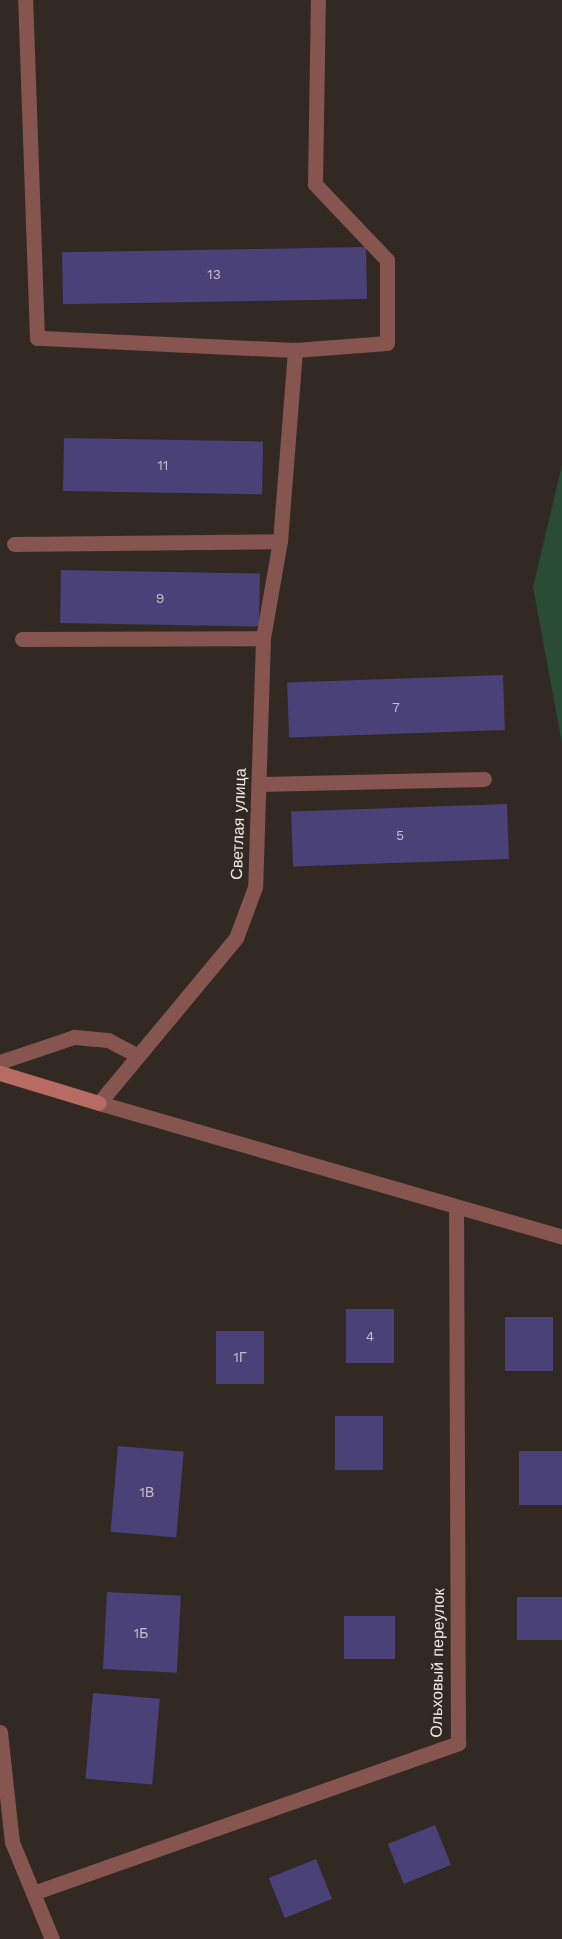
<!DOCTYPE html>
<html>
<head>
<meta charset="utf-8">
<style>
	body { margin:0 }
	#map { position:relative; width:562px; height:1939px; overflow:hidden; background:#312922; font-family:"Work Sans",sans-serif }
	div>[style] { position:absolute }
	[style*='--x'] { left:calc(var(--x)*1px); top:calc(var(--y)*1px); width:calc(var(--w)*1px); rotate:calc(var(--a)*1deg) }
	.green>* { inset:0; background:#2b4c34 }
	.building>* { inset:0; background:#494177; transform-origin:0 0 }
	.lane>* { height:15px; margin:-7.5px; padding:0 7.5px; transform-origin:7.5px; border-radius:7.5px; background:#86554f }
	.street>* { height:15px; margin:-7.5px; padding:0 7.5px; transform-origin:7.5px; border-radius:7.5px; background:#86554f }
	.secondary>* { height:15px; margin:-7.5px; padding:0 7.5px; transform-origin:7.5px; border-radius:7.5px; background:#b86b62 }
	span { translate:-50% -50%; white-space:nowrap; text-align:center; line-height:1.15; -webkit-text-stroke:5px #312922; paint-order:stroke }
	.number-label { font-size:14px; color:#c7c0ca }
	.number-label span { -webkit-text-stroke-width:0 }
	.street-label { font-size:16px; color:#f1ebe6 }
</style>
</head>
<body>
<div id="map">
	<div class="green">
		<div style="clip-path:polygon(562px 465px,562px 743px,533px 587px)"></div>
	</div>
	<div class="building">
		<div style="left:366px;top:247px;width:52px;height:304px;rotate:89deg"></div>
		<div style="left:64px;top:438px;width:199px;height:53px;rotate:1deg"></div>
		<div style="left:61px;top:570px;width:199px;height:53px;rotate:1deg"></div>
		<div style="left:503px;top:675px;width:55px;height:216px;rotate:88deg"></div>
		<div style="left:507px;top:804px;width:55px;height:216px;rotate:88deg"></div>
		<div style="left:346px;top:1309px;width:48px;height:54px"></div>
		<div style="left:505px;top:1317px;width:48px;height:54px"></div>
		<div style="left:216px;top:1331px;width:48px;height:53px"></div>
		<div style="left:383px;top:1416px;width:54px;height:48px;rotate:90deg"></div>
		<div style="left:118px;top:1446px;width:66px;height:86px;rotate:5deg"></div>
		<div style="left:519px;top:1451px;width:43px;height:54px"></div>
		<div style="left:107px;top:1592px;width:74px;height:77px;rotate:3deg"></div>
		<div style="left:562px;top:1597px;width:43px;height:45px;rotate:90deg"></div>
		<div style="left:344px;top:1616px;width:51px;height:43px"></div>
		<div style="left:93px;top:1693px;width:67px;height:86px;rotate:5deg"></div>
		<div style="left:435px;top:1825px;width:43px;height:51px;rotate:68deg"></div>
		<div style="left:316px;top:1859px;width:43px;height:51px;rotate:68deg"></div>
	</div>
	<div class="lane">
		<div style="--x:295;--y:350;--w:92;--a:-4.4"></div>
		<div style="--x:387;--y:343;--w:83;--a:-90"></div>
		<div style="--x:387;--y:260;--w:105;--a:-133.5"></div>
		<div style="--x:315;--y:184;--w:184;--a:-89.1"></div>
		<div style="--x:14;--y:544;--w:266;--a:-0.6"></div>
		<div style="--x:22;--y:639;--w:241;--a:-0.2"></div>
		<div style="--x:263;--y:638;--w:98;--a:-80.1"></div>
		<div style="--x:280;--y:541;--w:192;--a:-85.5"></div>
		<div style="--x:295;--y:350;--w:258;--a:-177.3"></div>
		<div style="--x:37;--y:338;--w:338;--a:-92"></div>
		<div style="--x:259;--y:784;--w:225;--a:-1.3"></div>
	</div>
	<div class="street">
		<div style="--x:263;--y:638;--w:249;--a:91.8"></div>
		<div style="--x:255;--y:887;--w:54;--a:110.4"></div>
		<div style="--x:236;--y:938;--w:214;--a:129.7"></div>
		<div style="--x:99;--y:1103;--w:482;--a:16.1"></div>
		<div style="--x:0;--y:1062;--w:78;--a:-18.7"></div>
		<div style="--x:74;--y:1037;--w:34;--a:5"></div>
		<div style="--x:108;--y:1040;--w:34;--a:28"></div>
		<div style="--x:0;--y:1732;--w:111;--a:83.8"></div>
		<div style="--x:12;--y:1842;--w:105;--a:67.6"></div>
		<div style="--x:33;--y:1893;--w:451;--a:-19.4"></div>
		<div style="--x:458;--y:1743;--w:536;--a:-90.21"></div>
	</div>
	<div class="secondary">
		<div style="--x:0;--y:1073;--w:103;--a:16.9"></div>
	</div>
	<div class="number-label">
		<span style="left:214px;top:274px">13</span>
		<span style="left:163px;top:465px">11</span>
		<span style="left:160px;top:598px">9</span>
		<span style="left:396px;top:707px">7</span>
		<span style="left:400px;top:835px">5</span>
		<span style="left:370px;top:1336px">4</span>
		<span style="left:240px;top:1357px">1Г</span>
		<span style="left:147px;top:1492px">1В</span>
		<span style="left:141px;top:1633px">1Б</span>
	</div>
	<div class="street-label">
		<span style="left:239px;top:824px;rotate:-88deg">Светлая улица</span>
		<span style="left:438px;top:1663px;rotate:-89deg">Ольховый переулок</span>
	</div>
</div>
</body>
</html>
